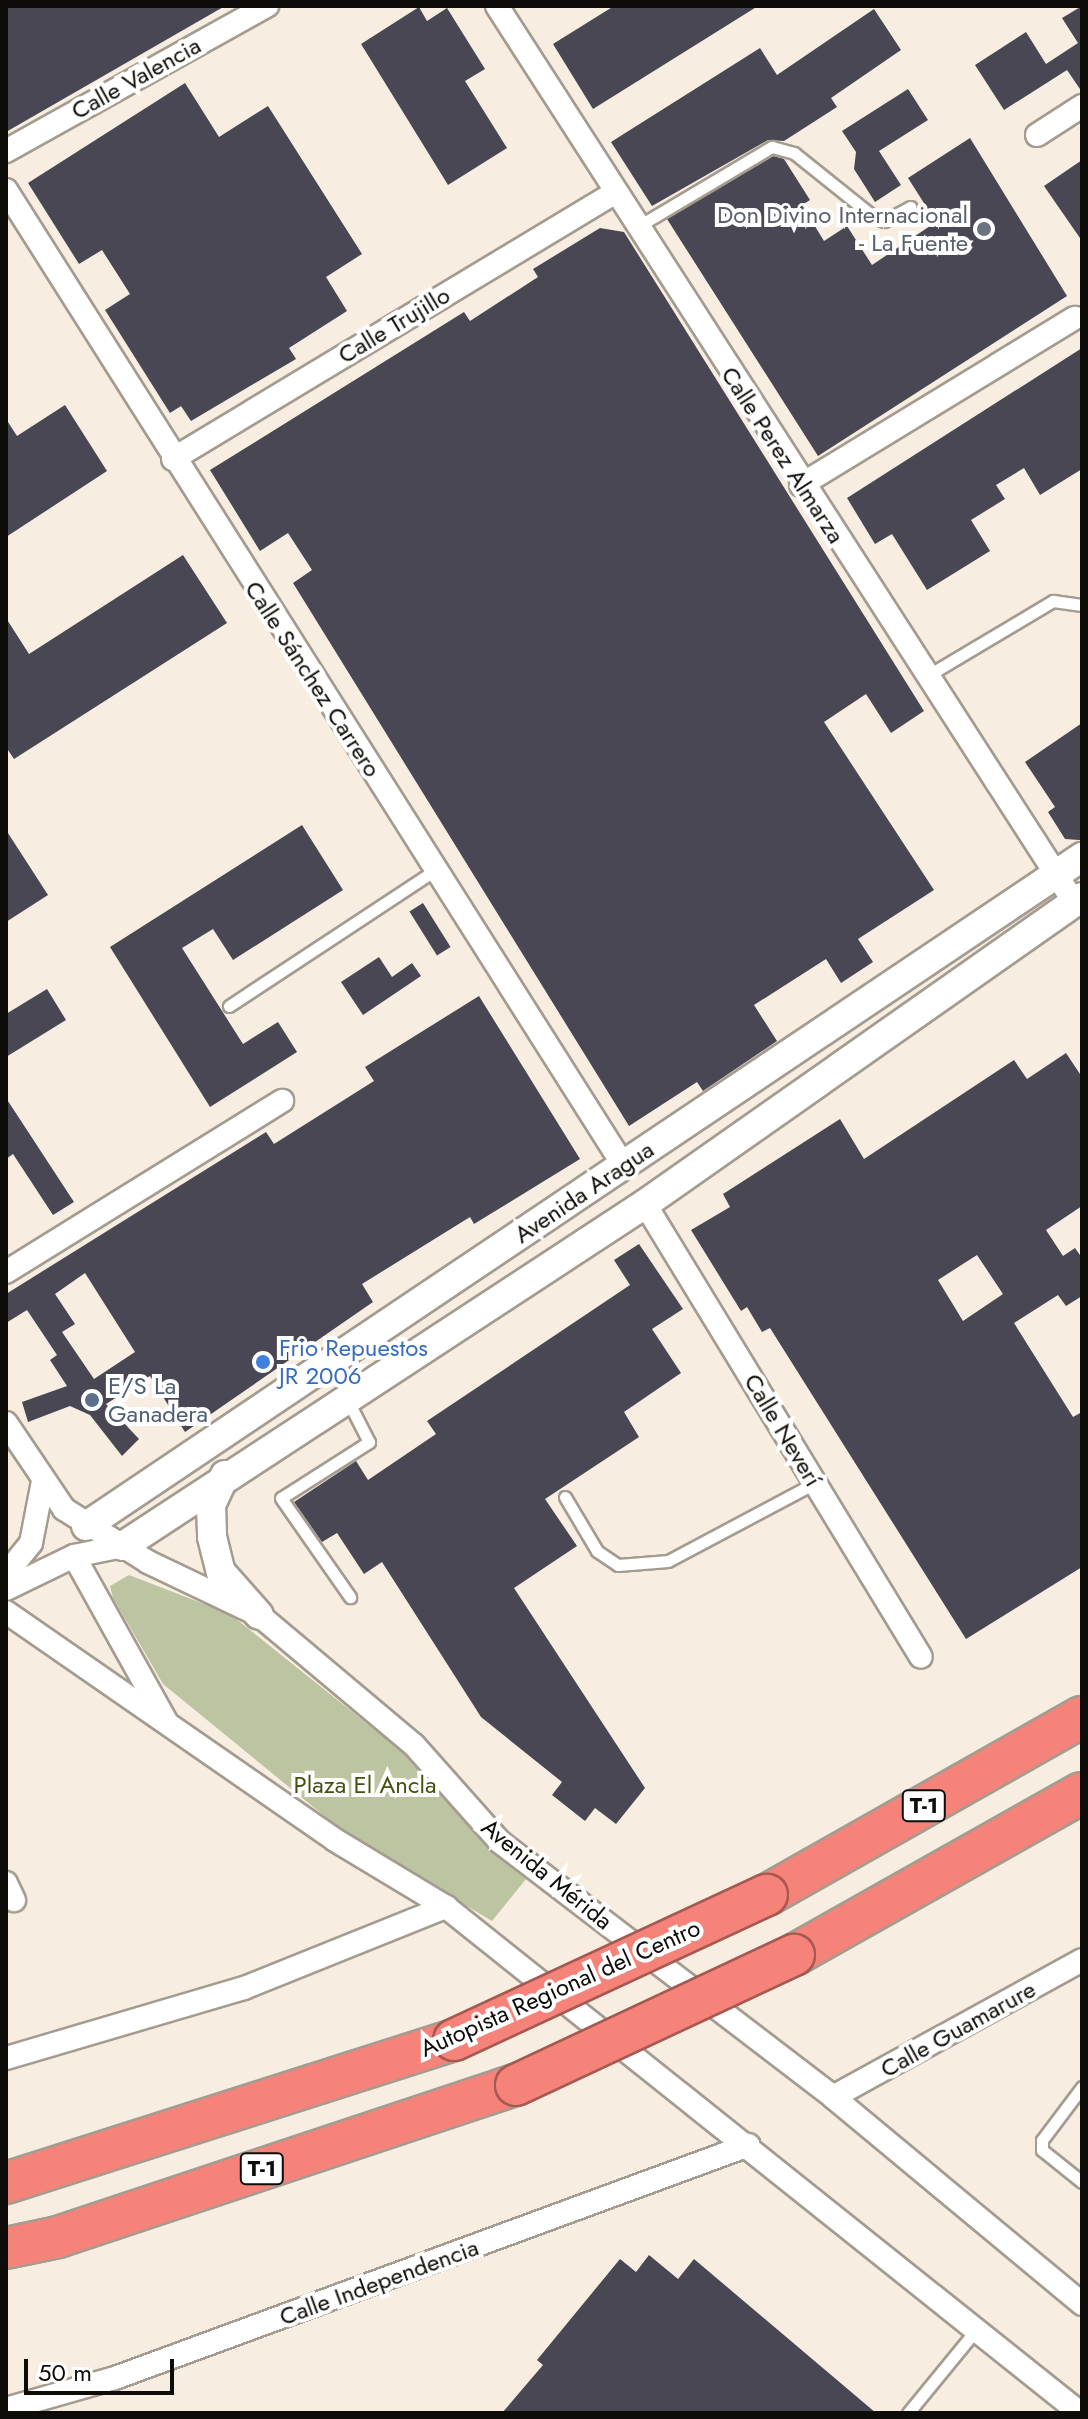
<!DOCTYPE html>
<html>
<head>
<meta charset="utf-8">
<style>
	body { margin:0 }
	#map { position:relative; width:1088px; height:2419px; overflow:hidden; background:#f7eee1; font-family:Jost,sans-serif }
	div>[style] { position:absolute }
	[style*='--x'] { left:calc(var(--x)*1px); top:calc(var(--y)*1px); width:calc(var(--w)*1px); rotate:calc(var(--a)*1deg) }
	.green>* { inset:0; background:#bdc4a2 }
	.building>* { inset:0; background:#484753; transform-origin:0 0 }
	.roads { filter:drop-shadow(2px 0 #a49c90) drop-shadow(-2px 0 #a49c90) drop-shadow(0 2px #a49c90) drop-shadow(0 -2px #a49c90) }
	.service>* { height:11px; margin:-5.5px; padding:0 5.5px; transform-origin:5.5px; border-radius:5.5px; background:#fff }
	.minor>* { height:22px; margin:-11px; padding:0 11px; transform-origin:11px; border-radius:11px; background:#fff }
	.tertiary>* { height:28px; margin:-14px; padding:0 14px; transform-origin:14px; border-radius:14px; background:#fff }
	.motorway>* { height:40px; margin:-20px; padding:0 20px; transform-origin:20px; border-radius:20px; background:#f68379 }
	.bridges { filter:drop-shadow(2px 0 #a55951) drop-shadow(-2px 0 #a55951) drop-shadow(0 2px #a55951) drop-shadow(0 -2px #a55951) }
	.motorway-bridge>* { height:40px; margin:-20px; padding:0 20px; transform-origin:20px; border-radius:20px; background:#f68379 }
	.dots>* { width:22px; height:22px; translate:-50% -50%; box-sizing:border-box; border:4px solid #fff; border-radius:50% }
	span { translate:-50% -50%; white-space:nowrap; text-align:center; line-height:1.15; -webkit-text-stroke:8px #fff; paint-order:stroke }
	.shield-label span { padding:2px 6px; background:#fff; border:2px solid; border-radius:6px; -webkit-text-stroke-width:0 }
	.shield-label { font-size:22px; color:#0e0c08; font-weight:700 }
	.street-label { font-size:24px; color:#0e0c08 }
	.worship-label { font-size:24px; color:#5b616d }
	.right { translate:-100% -50%; text-align:right }
	.shop-label { font-size:24px; color:#366cbe }
	.left { translate:0 -50%; text-align:left }
	.service-label { font-size:24px; color:#4e5e75 }
	.park-label { font-size:24px; color:#48500d }
	.frame { position:absolute; inset:0; border:8px solid #0e0c08; pointer-events:none }
	.scale { position:absolute; left:24px; top:2359px; width:150px; height:36px; box-sizing:border-box; border:4px solid #0e0c08; border-top:0; padding-left:10px; font-size:24px; line-height:28px; white-space:nowrap; color:#0e0c08; -webkit-text-stroke:6px #fff; paint-order:stroke }
</style>
</head>
<body>
<div id="map">
	<div class="green">
		<div style="clip-path:polygon(129px 1575px,230px 1614px,415px 1762px,499px 1858px,526px 1879px,492px 1921px,350px 1837px,163px 1684px,113px 1598px,110px 1586px)"></div>
	</div>
	<div class="building">
		<div style="clip-path:polygon(6px 6px,225px 6px,6px 132px)"></div>
		<div style="clip-path:polygon(614px 6px,758px 6px,593px 109px,553px 44px)"></div>
		<div style="clip-path:polygon(1082px 6px,1082px 92px,1067px 70px,1004px 110px,975px 65px,1026px 32px,1046px 64px,1078px 43px,1062px 18px)"></div>
		<div style="clip-path:polygon(419px 7px,427px 21px,447px 8px,485px 69px,465px 81px,507px 148px,448px 185px,361px 44px)"></div>
		<div style="clip-path:polygon(874px 9px,901px 50px,831px 98px,837px 107px,784px 141px,768px 140px,652px 206px,611px 142px,760px 48px,777px 75px)"></div>
		<div style="clip-path:polygon(185px 83px,219px 137px,268px 106px,362px 254px,326px 277px,347px 311px,289px 348px,296px 359px,191px 421px,181px 406px,170px 413px,105px 310px,130px 294px,102px 250px,79px 264px,28px 183px)"></div>
		<div style="clip-path:polygon(908px 89px,928px 120px,879px 151px,901px 185px,875px 202px,854px 169px,856px 152px,842px 131px)"></div>
		<div style="clip-path:polygon(970px 138px,1067px 296px,818px 456px,667px 219px,773px 156px,784px 159px,810px 200px,802px 205px,824px 241px,847px 226px,872px 265px,936px 222px,908px 178px)"></div>
		<div style="clip-path:polygon(1082px 160px,1082px 241px,1044px 186px)"></div>
		<div style="clip-path:polygon(600px 228px,624px 232px,924px 711px,891px 733px,866px 694px,824px 722px,934px 890px,858px 939px,873px 962px,841px 983px,826px 959px,754px 1005px,777px 1041px,703px 1091px,697px 1082px,629px 1126px,293px 583px,312px 570px,288px 533px,260px 551px,210px 470px,464px 312px,470px 321px,538px 277px,533px 269px)"></div>
		<div style="clip-path:polygon(1082px 348px,1082px 469px,1040px 495px,1024px 468px,996px 485px,1005px 499px,971px 520px,990px 551px,927px 590px,892px 534px,875px 544px,847px 498px)"></div>
		<div style="clip-path:polygon(65px 405px,107px 471px,6px 537px,6px 419px,17px 436px)"></div>
		<div style="clip-path:polygon(183px 555px,227px 623px,14px 759px,6px 747px,6px 618px,29px 654px)"></div>
		<div style="clip-path:polygon(1082px 723px,1082px 840px,1079px 840px,1065px 839px,1048px 812px,1055px 807px,1025px 762px)"></div>
		<div style="clip-path:polygon(302px 825px,343px 890px,233px 960px,213px 929px,182px 948px,243px 1044px,278px 1022px,297px 1052px,210px 1107px,110px 947px)"></div>
		<div style="clip-path:polygon(6px 830px,48px 895px,6px 922px)"></div>
		<div style="left:423px;top:903px;width:52px;height:16px;rotate:58deg"></div>
		<div style="clip-path:polygon(379px 957px,392px 977px,412px 963px,421px 976px,363px 1015px,341px 982px)"></div>
		<div style="clip-path:polygon(47px 989px,66px 1020px,6px 1057px,6px 1014px)"></div>
		<div style="clip-path:polygon(evenodd,479px 996px,580px 1159px,474px 1224px,470px 1217px,362px 1284px,373px 1302px,185px 1432px,150px 1376px,106px 1404px,139px 1439px,122px 1456px,90px 1415px,70px 1406px,28px 1422px,22px 1402px,67px 1386px,50px 1360px,57px 1355px,27px 1310px,6px 1323px,6px 1294px,266px 1132px,274px 1144px,374px 1081px,365px 1067px,479px 996px,85px 1273px,135px 1352px,94px 1379px,62px 1332px,75px 1324px,55px 1294px,85px 1273px)"></div>
		<div style="clip-path:polygon(evenodd,1066px 1053px,1082px 1077px,1082px 1206px,1046px 1230px,1063px 1256px,1075px 1248px,1082px 1258px,1082px 1296px,1066px 1306px,1058px 1295px,1014px 1323px,1073px 1417px,1082px 1412px,1082px 1567px,966px 1639px,770px 1328px,762px 1332px,747px 1307px,741px 1311px,691px 1230px,730px 1207px,723px 1194px,840px 1119px,864px 1159px,1014px 1060px,1027px 1079px,1066px 1053px,977px 1255px,1003px 1294px,963px 1321px,938px 1280px,977px 1255px)"></div>
		<div style="clip-path:polygon(6px 1098px,74px 1202px,53px 1215px,13px 1154px,6px 1159px)"></div>
		<div style="clip-path:polygon(639px 1244px,683px 1309px,652px 1329px,681px 1373px,624px 1412px,639px 1437px,545px 1499px,577px 1546px,514px 1588px,645px 1788px,616px 1824px,595px 1808px,585px 1821px,552px 1795px,562px 1782px,481px 1717px,382px 1562px,364px 1574px,337px 1533px,322px 1542px,294px 1502px,356px 1461px,368px 1480px,436px 1434px,427px 1421px,630px 1285px,614px 1260px)"></div>
		<div style="clip-path:polygon(649px 2255px,678px 2279px,694px 2259px,876px 2413px,502px 2413px,543px 2365px,537px 2360px,620px 2259px,636px 2272px)"></div>
	</div>
	<div class="roads">
		<div class="service">
			<div style="--x:637;--y:227;--w:157;--a:-30.7"></div>
			<div style="--x:772;--y:147;--w:23;--a:15"></div>
			<div style="--x:794;--y:153;--w:102;--a:38.7"></div>
			<div style="--x:874;--y:217;--w:11;--a:22"></div>
			<div style="--x:884;--y:221;--w:30;--a:-28"></div>
			<div style="--x:927;--y:676;--w:147;--a:-30.8"></div>
			<div style="--x:1053;--y:601;--w:29;--a:8"></div>
			<div style="--x:229;--y:1006;--w:247;--a:-33.4"></div>
			<div style="--x:348;--y:1401;--w:46;--a:62.9"></div>
			<div style="--x:369;--y:1442;--w:104;--a:147.5"></div>
			<div style="--x:281;--y:1498;--w:121;--a:55.1"></div>
			<div style="--x:565;--y:1497;--w:63;--a:59.3"></div>
			<div style="--x:597;--y:1551;--w:25;--a:34"></div>
			<div style="--x:618;--y:1565;--w:50;--a:-4.6"></div>
			<div style="--x:668;--y:1561;--w:166;--a:-28"></div>
			<div style="--x:1082;--y:2087;--w:66;--a:127"></div>
			<div style="--x:1042;--y:2140;--w:10;--a:90"></div>
			<div style="--x:1042;--y:2150;--w:51;--a:38.7"></div>
			<div style="--x:908;--y:2413;--w:107;--a:-50.7"></div>
		</div>
		<div class="minor">
			<div style="--x:497;--y:6;--w:1066;--a:57.22"></div>
			<div style="--x:1037;--y:135;--w:54;--a:-32.8"></div>
			<div style="--x:6;--y:151;--w:299;--a:-29.1"></div>
			<div style="--x:6;--y:190;--w:1155;--a:57.66"></div>
			<div style="--x:173;--y:459;--w:517;--a:-31.08"></div>
			<div style="--x:801;--y:485;--w:321;--a:-31.4"></div>
			<div style="--x:645;--y:1204;--w:530;--a:58.65"></div>
			<div style="--x:6;--y:1272;--w:325;--a:-31.8"></div>
			<div style="--x:6;--y:1423;--w:104;--a:56"></div>
			<div style="--x:64;--y:1509;--w:99;--a:32.2"></div>
			<div style="--x:148;--y:1562;--w:123;--a:25.5"></div>
			<div style="--x:259;--y:1615;--w:202;--a:40"></div>
			<div style="--x:414;--y:1745;--w:130;--a:48.4"></div>
			<div style="--x:500;--y:1842;--w:419;--a:37.4"></div>
			<div style="--x:833;--y:2097;--w:324;--a:39.7"></div>
			<div style="--x:74;--y:1556;--w:189;--a:60.9"></div>
			<div style="--x:6;--y:1574;--w:40;--a:-51"></div>
			<div style="--x:31;--y:1543;--w:63;--a:-79"></div>
			<div style="--x:6;--y:1589;--w:76;--a:-25.9"></div>
			<div style="--x:74;--y:1556;--w:50;--a:-11.5"></div>
			<div style="--x:6;--y:1612;--w:400;--a:34.7"></div>
			<div style="--x:335;--y:1840;--w:130;--a:31.1"></div>
			<div style="--x:446;--y:1907;--w:811;--a:38.59"></div>
			<div style="--x:6;--y:1883;--w:19;--a:65"></div>
			<div style="--x:6;--y:2058;--w:248;--a:-16.4"></div>
			<div style="--x:244;--y:1988;--w:218;--a:-21.9"></div>
			<div style="--x:833;--y:2097;--w:284;--a:-28.8"></div>
			<div style="--x:6;--y:2409;--w:113;--a:-15.9"></div>
			<div style="--x:115;--y:2378;--w:675;--a:-20.18"></div>
		</div>
		<div class="tertiary">
			<div style="--x:225;--y:1475;--w:33;--a:115"></div>
			<div style="--x:211;--y:1505;--w:32;--a:88"></div>
			<div style="--x:212;--y:1537;--w:36;--a:76"></div>
			<div style="--x:221;--y:1572;--w:57;--a:48.5"></div>
			<div style="--x:86;--y:1526;--w:1200;--a:-33.89"></div>
			<div style="--x:123;--y:1546;--w:624;--a:-33.23"></div>
			<div style="--x:645;--y:1204;--w:534;--a:-35.09"></div>
		</div>
		<div class="motorway">
			<div style="--x:767;--y:1895;--w:362;--a:-29.5"></div>
			<div style="--x:794;--y:1955;--w:330;--a:-29.4"></div>
			<div style="--x:6;--y:2183;--w:470;--a:-17.7"></div>
			<div style="--x:6;--y:2248;--w:53;--a:-11.9"></div>
			<div style="--x:58;--y:2237;--w:483;--a:-18.4"></div>
		</div>
	</div>
	<div class="bridges">
		<div class="motorway-bridge">
			<div style="--x:454;--y:2040;--w:345;--a:-24.9"></div>
			<div style="--x:516;--y:2085;--w:307;--a:-25.1"></div>
		</div>
	</div>
	<div class="dots">
		<div style="left:984px;top:229px;background:#6b7280"></div>
		<div style="left:263px;top:1362px;background:#3f7fe0"></div>
		<div style="left:92px;top:1400px;background:#5c6f8a"></div>
	</div>
	<div class="shield-label">
		<span style="left:924px;top:1806px">T-1</span>
		<span style="left:262px;top:2169px">T-1</span>
	</div>
	<div class="street-label">
		<span style="left:136px;top:78px;rotate:-29deg">Calle Valencia</span>
		<span style="left:394px;top:325px;rotate:-31deg">Calle Trujillo</span>
		<span style="left:783px;top:455px;rotate:57deg">Calle Perez Almarza</span>
		<span style="left:313px;top:679px;rotate:57deg">Calle Sánchez Carrero</span>
		<span style="left:584px;top:1192px;rotate:-34deg">Avenida Aragua</span>
		<span style="left:783px;top:1430px;rotate:59deg">Calle Neverí</span>
		<span style="left:547px;top:1874px;rotate:39deg">Avenida Mérida</span>
		<span style="left:560px;top:1988px;rotate:-24deg">Autopista Regional del Centro</span>
		<span style="left:958px;top:2029px;rotate:-29deg">Calle Guamarure</span>
		<span style="left:379px;top:2282px;rotate:-20deg">Calle Independencia</span>
	</div>
	<div class="worship-label">
		<span class="right" style="left:968px;top:229px">Don Divino Internacional<br>- La Fuente</span>
	</div>
	<div class="shop-label">
		<span class="left" style="left:279px;top:1362px">Frio Repuestos<br>JR 2006</span>
	</div>
	<div class="service-label">
		<span class="left" style="left:108px;top:1400px">E/S La<br>Ganadera</span>
	</div>
	<div class="park-label">
		<span style="left:365px;top:1785px">Plaza El Ancla</span>
	</div>
	<div class="frame"></div>
	<div class="scale">50 m</div>
</div>
</body>
</html>
